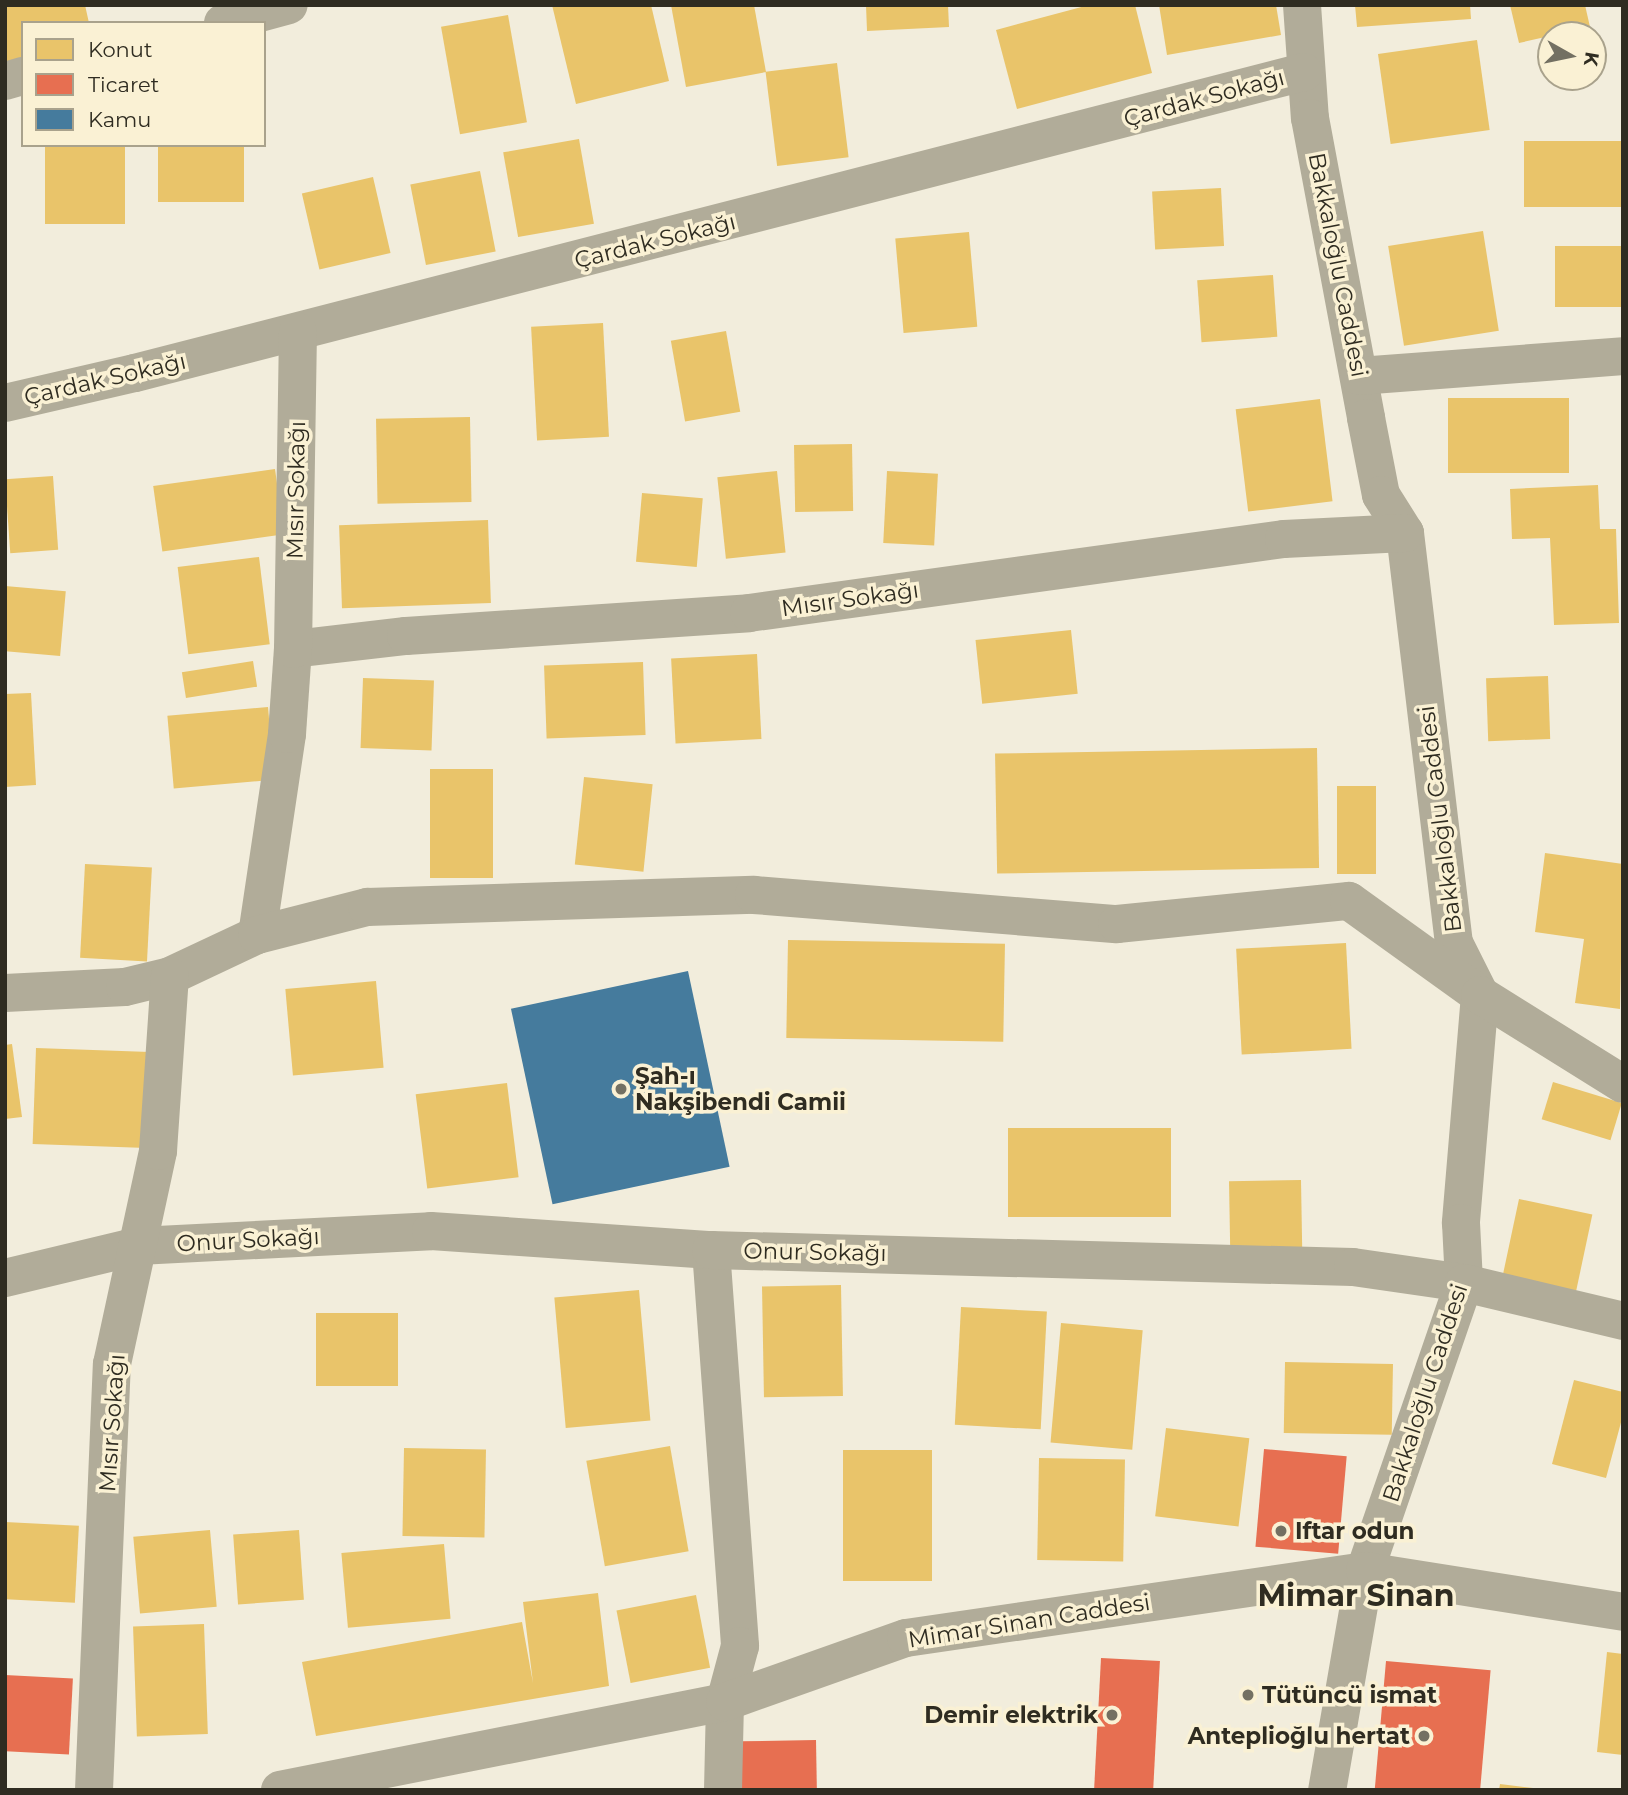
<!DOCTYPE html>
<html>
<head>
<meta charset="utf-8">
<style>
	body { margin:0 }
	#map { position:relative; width:1628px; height:1795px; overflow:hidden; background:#f2eddc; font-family:Montserrat,sans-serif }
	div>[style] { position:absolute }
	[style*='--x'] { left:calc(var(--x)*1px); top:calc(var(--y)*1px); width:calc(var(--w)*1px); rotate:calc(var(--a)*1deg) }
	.homes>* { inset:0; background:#e9c46a; transform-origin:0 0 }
	.shops>* { inset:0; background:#e76f51; transform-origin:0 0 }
	.public>* { inset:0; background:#457b9d; transform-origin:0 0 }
	.minor>* { height:38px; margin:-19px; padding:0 19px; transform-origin:19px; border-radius:19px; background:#b1ac99 }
	.tertiary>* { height:38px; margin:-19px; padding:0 19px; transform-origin:19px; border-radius:19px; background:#b1ac99 }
	.dots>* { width:19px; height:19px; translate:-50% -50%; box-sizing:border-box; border:4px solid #faf1d4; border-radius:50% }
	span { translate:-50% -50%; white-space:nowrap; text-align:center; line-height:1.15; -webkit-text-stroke:7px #faf1d4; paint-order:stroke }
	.street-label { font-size:23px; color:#2f2c21 }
	.poi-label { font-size:23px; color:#2f2c21; font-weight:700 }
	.left { translate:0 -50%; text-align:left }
	.right { translate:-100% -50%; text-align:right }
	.district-label { font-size:30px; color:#2f2c21; font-weight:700 }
	.frame { position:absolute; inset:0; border:7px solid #2f2c21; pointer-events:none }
	.legend { position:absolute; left:21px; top:21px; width:245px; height:126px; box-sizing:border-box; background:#faf1d4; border:2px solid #a9a28c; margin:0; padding:9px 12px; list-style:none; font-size:21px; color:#2f2c21 }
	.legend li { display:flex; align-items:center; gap:14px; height:35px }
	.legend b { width:35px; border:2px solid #a9a28c }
	.north { position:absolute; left:1537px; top:21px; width:70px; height:70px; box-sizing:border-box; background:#faf1d4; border:2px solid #a9a28c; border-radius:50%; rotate:99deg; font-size:19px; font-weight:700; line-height:28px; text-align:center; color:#2f2c21 }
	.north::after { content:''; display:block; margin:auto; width:24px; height:32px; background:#737062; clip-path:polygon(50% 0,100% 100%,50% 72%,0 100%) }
</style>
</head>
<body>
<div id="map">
	<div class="homes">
		<div style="clip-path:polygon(5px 5px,85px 5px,89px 23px,23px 23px,23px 69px,5px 74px)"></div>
		<div style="clip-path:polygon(552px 5px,651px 5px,669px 81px,576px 104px)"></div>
		<div style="clip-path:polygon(671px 5px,754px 5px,766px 72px,686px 87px)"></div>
		<div style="clip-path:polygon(866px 5px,948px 5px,949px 27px,867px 31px)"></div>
		<div style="clip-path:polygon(1089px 5px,1135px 5px,1152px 73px,1017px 109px,996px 30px)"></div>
		<div style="clip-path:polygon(1159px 5px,1276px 5px,1281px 35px,1167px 55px)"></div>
		<div style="clip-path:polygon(1355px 5px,1470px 5px,1471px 19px,1357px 27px)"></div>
		<div style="clip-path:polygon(1510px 5px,1585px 5px,1590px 27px,1519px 43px)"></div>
		<div style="left:508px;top:15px;width:109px;height:68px;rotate:80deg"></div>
		<div style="left:1477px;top:40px;width:91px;height:100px;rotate:82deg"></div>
		<div style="left:837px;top:63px;width:95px;height:72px;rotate:83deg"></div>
		<div style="left:579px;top:139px;width:86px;height:77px;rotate:80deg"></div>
		<div style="left:1623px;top:141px;width:66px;height:99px;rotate:90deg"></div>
		<div style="left:45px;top:145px;width:80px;height:79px"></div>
		<div style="left:158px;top:145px;width:86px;height:57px"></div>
		<div style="left:480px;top:171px;width:82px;height:71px;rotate:79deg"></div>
		<div style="left:373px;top:177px;width:78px;height:73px;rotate:77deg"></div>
		<div style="left:1221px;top:188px;width:58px;height:69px;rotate:87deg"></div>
		<div style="left:1483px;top:231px;width:101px;height:96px;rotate:81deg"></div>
		<div style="left:969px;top:232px;width:95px;height:74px;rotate:85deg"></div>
		<div style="left:1623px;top:246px;width:61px;height:68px;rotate:90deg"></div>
		<div style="left:1273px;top:275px;width:62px;height:76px;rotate:86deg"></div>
		<div style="left:603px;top:323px;width:114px;height:72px;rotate:87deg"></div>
		<div style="left:726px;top:331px;width:82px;height:56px;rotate:80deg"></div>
		<div style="left:1448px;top:398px;width:121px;height:75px"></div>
		<div style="left:1320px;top:399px;width:103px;height:85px;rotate:83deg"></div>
		<div style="left:470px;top:417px;width:85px;height:94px;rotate:89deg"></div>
		<div style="left:852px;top:444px;width:67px;height:58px;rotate:89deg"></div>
		<div style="left:275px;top:469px;width:66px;height:123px;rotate:82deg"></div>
		<div style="left:777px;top:471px;width:82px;height:60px;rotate:84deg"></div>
		<div style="left:887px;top:471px;width:51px;height:72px;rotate:3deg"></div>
		<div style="left:53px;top:476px;width:74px;height:48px;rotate:86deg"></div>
		<div style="clip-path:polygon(1598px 485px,1600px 529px,1616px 529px,1619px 623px,1554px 625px,1550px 538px,1512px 539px,1510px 489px)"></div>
		<div style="left:642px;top:493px;width:61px;height:69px;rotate:5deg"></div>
		<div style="left:488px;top:520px;width:83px;height:149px;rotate:88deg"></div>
		<div style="left:259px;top:557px;width:88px;height:82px;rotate:83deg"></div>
		<div style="left:5px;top:586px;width:61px;height:65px;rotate:5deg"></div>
		<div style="left:1071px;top:630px;width:64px;height:96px;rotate:84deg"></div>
		<div style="left:757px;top:654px;width:85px;height:86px;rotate:87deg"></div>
		<div style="left:253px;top:661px;width:26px;height:72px;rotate:81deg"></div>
		<div style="left:643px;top:662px;width:73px;height:99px;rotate:88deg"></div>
		<div style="left:1548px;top:676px;width:63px;height:62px;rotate:88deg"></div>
		<div style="left:363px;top:678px;width:71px;height:70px;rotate:2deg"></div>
		<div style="clip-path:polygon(31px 693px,36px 785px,5px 787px,5px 694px)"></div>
		<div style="left:268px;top:707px;width:73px;height:101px;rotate:85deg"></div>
		<div style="left:1317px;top:748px;width:120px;height:322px;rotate:89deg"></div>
		<div style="left:430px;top:769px;width:63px;height:109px"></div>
		<div style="left:584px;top:777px;width:69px;height:88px;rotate:6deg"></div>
		<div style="left:1337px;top:786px;width:39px;height:88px"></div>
		<div style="clip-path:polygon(1545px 853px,1623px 864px,1620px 1009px,1575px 1003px,1584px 939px,1535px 932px)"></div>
		<div style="left:85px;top:864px;width:67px;height:94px;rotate:3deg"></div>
		<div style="left:788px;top:940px;width:217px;height:98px;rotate:1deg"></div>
		<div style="left:1346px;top:943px;width:106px;height:110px;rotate:87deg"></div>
		<div style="left:376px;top:981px;width:87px;height:91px;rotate:85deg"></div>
		<div style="clip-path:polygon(12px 1044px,22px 1117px,5px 1119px,5px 1045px)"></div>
		<div style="left:36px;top:1048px;width:114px;height:96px;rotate:2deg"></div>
		<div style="left:1553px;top:1082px;width:72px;height:39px;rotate:17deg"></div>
		<div style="left:507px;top:1083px;width:95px;height:92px;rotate:83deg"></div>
		<div style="left:1008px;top:1128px;width:163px;height:89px"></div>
		<div style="left:1301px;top:1180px;width:69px;height:72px;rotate:89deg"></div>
		<div style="left:1519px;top:1199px;width:75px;height:86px;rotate:12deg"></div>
		<div style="left:841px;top:1285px;width:111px;height:79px;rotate:89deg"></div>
		<div style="left:639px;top:1290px;width:131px;height:85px;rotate:85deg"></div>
		<div style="left:961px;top:1307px;width:86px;height:118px;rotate:3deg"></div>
		<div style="left:316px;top:1313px;width:82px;height:73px"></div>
		<div style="left:1061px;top:1323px;width:82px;height:120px;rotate:5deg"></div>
		<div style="left:1285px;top:1362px;width:108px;height:71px;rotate:1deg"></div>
		<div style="clip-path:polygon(1574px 1380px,1623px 1392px,1623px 1415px,1606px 1478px,1552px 1464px)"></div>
		<div style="left:1166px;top:1428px;width:84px;height:89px;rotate:7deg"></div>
		<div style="left:670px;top:1446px;width:107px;height:85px;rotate:80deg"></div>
		<div style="left:404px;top:1448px;width:82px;height:88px;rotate:1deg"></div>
		<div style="left:932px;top:1450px;width:131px;height:89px;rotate:90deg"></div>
		<div style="left:1039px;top:1458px;width:86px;height:102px;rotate:1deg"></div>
		<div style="left:5px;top:1522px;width:74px;height:77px;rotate:3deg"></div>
		<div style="left:210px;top:1530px;width:77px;height:77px;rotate:85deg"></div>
		<div style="left:299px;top:1530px;width:70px;height:66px;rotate:86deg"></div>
		<div style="left:444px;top:1544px;width:75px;height:103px;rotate:85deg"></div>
		<div style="clip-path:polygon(598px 1593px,609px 1686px,316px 1736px,302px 1662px,522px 1622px,533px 1683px,523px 1602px)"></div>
		<div style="left:696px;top:1595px;width:74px;height:81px;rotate:79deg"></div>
		<div style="left:204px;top:1624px;width:110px;height:71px;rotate:88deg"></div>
		<div style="clip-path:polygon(1607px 1652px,1623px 1654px,1623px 1755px,1597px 1752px)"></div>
		<div style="clip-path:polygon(1500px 1784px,1533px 1788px,1533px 1790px,1499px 1790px)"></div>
	</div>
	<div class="shops">
		<div style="left:1264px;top:1449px;width:83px;height:98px;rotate:5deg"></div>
		<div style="left:1101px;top:1658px;width:59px;height:132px;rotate:3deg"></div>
		<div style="left:1386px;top:1661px;width:105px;height:129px;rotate:5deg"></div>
		<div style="left:5px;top:1675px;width:68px;height:76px;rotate:3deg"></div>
		<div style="left:816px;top:1740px;width:50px;height:75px;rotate:89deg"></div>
	</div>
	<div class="public">
		<div style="left:688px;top:971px;width:200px;height:181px;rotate:78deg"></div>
	</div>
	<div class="minor">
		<div style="--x:1302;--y:5;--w:113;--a:86"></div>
		<div style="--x:1310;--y:118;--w:305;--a:79.4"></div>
		<div style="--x:1366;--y:418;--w:78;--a:79"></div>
		<div style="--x:1381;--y:495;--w:45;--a:57.7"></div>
		<div style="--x:1405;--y:533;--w:413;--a:83.2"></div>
		<div style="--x:1454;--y:943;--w:58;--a:63.4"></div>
		<div style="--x:1480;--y:995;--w:229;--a:94.8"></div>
		<div style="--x:1461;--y:1223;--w:60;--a:87.1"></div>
		<div style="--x:1464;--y:1283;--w:305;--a:109"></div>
		<div style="--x:1365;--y:1571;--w:222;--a:99.8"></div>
		<div style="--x:223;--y:23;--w:68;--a:-15.3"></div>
		<div style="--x:5;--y:81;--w:19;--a:-16"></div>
		<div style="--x:1359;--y:376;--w:265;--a:-4.3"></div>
		<div style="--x:5;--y:403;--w:133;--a:-13"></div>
		<div style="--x:135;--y:373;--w:1207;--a:-14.44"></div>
		<div style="--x:293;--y:649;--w:114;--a:-6.6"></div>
		<div style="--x:406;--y:636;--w:344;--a:-3.8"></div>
		<div style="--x:749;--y:613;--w:540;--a:-7.88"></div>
		<div style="--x:1284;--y:539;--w:121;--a:-2.8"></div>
		<div style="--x:257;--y:935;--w:203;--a:-81.5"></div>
		<div style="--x:287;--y:734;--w:85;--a:-86"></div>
		<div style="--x:293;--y:649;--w:317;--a:-89.1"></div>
		<div style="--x:5;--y:993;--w:120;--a:-2.9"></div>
		<div style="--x:125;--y:987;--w:46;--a:-13.7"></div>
		<div style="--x:170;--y:976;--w:96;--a:-25.2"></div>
		<div style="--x:257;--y:935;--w:114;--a:-14.3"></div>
		<div style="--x:367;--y:907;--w:387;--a:-1.8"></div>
		<div style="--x:754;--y:895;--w:364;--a:4.6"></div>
		<div style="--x:1117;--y:924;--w:233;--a:-5.7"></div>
		<div style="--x:1349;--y:901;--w:161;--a:35.7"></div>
		<div style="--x:1480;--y:995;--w:168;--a:31.9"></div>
		<div style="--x:711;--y:1250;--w:397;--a:85.8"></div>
		<div style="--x:740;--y:1646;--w:58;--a:105"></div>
		<div style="--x:725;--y:1702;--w:88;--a:91.3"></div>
		<div style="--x:5;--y:1278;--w:137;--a:-13.5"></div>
		<div style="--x:138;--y:1246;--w:293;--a:-2.9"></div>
		<div style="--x:431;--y:1231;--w:281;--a:3.9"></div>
		<div style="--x:711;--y:1250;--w:642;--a:1.52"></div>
		<div style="--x:1353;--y:1267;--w:112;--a:8.2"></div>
		<div style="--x:1464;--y:1283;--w:163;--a:13.4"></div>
		<div style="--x:94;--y:1790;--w:426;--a:-87.6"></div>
		<div style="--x:112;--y:1364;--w:218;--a:-77.8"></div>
		<div style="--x:158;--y:1151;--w:175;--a:-86.1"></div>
	</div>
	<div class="tertiary">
		<div style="--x:280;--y:1790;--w:454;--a:-11.2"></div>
		<div style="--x:725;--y:1702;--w:192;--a:-19.5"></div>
		<div style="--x:906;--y:1638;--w:464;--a:-8.3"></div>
		<div style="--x:1365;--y:1571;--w:261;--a:9"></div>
	</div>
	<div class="dots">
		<div style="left:621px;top:1089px;background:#737062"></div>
		<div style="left:1281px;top:1531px;background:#737062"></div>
		<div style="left:1248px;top:1695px;background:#737062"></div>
		<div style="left:1112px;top:1715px;background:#737062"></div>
		<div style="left:1424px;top:1736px;background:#737062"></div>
	</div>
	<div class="street-label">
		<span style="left:1204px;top:98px;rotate:-15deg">Çardak Sokağı</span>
		<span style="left:655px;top:241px;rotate:-14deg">Çardak Sokağı</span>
		<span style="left:1338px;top:265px;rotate:79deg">Bakkaloğlu Caddesi</span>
		<span style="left:105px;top:379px;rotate:-13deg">Çardak Sokağı</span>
		<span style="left:296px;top:490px;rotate:-89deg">Mısır Sokağı</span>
		<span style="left:850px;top:599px;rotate:-8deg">Mısır Sokağı</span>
		<span style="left:1440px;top:819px;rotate:-97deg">Bakkaloğlu Caddesi</span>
		<span style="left:248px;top:1240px;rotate:-3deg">Onur Sokağı</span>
		<span style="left:815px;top:1252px;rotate:1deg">Onur Sokağı</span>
		<span style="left:1425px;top:1393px;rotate:-72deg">Bakkaloğlu Caddesi</span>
		<span style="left:112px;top:1423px;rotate:-86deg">Mısır Sokağı</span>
		<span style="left:1029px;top:1621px;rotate:-9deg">Mimar Sinan Caddesi</span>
	</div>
	<div class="poi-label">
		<span class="left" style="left:635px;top:1089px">Şah-ı<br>Nakşibendi Camii</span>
		<span class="left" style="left:1295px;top:1531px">Iftar odun</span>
		<span class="left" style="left:1262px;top:1695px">Tütüncü ismat</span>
		<span class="right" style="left:1098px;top:1715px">Demir elektrik</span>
		<span class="right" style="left:1410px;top:1736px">Anteplioğlu hertat</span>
	</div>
	<div class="district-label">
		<span style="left:1356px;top:1596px">Mimar Sinan</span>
	</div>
	<div class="frame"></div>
	<ul class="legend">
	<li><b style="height:19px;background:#e9c46a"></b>Konut</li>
	<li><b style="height:19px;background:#e76f51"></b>Ticaret</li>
	<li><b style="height:19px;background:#457b9d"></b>Kamu</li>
	</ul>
	<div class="north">K</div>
</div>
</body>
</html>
